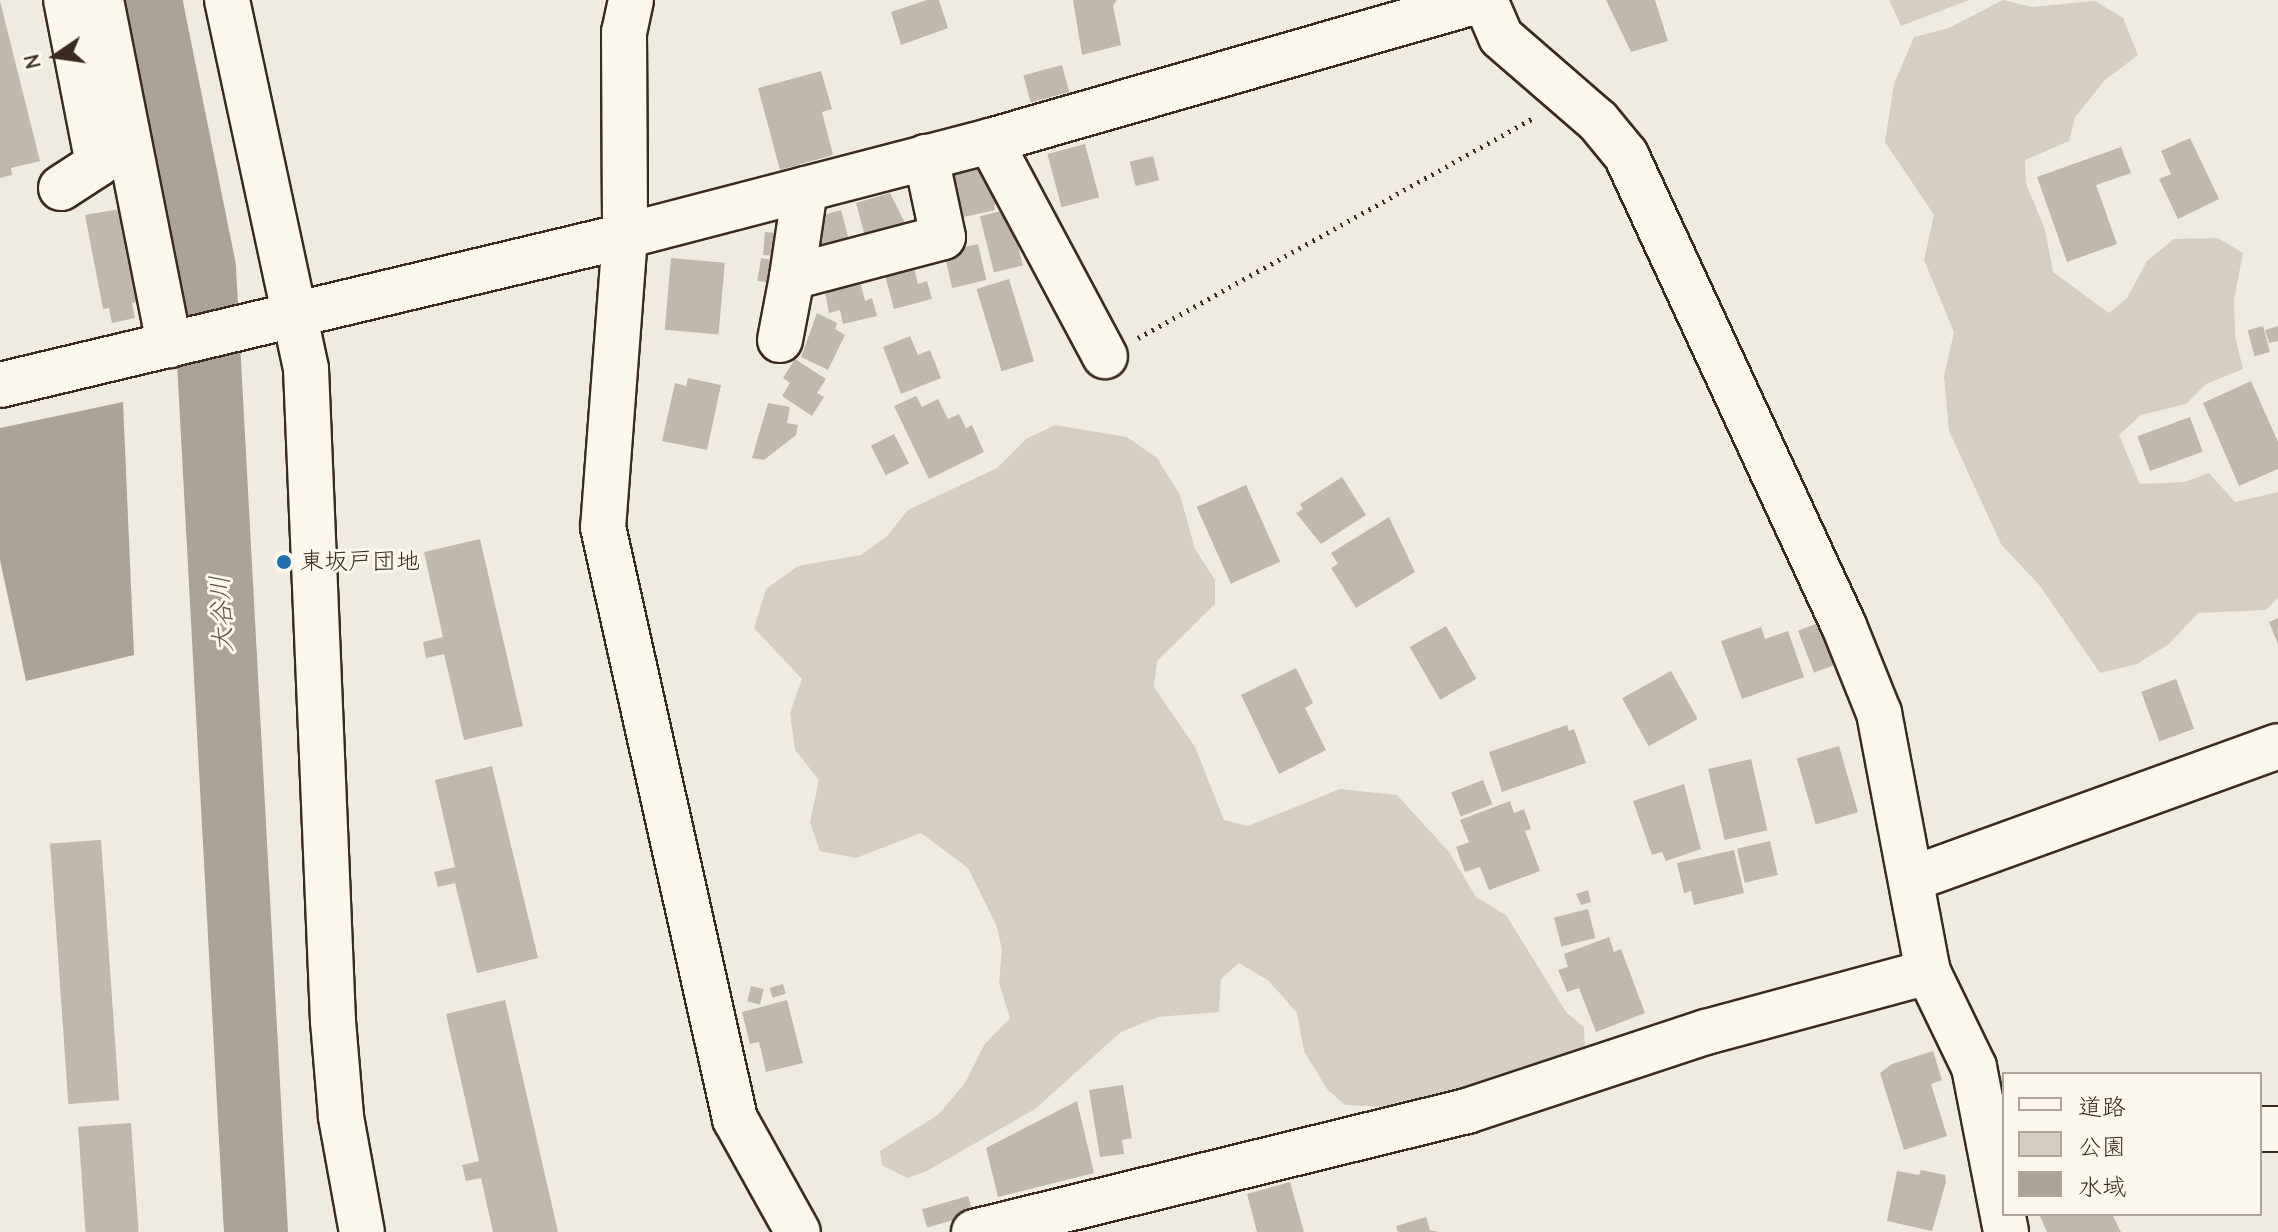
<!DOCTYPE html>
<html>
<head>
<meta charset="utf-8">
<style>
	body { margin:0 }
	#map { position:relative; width:2278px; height:1232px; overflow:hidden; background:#f0ebe0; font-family:"Comic Neue","Klee One",sans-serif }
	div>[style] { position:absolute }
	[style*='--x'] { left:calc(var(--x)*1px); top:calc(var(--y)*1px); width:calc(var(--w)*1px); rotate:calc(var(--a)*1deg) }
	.green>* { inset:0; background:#d5cec3 }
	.water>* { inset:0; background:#aca397 }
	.river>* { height:64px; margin:-32px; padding:0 32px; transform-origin:32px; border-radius:32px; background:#aca397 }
	.building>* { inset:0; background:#c0b8ad; transform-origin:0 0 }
	.path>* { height:5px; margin-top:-2.5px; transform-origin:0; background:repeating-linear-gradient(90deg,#3b2a1e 0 2px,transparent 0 8px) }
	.roads { filter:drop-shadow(2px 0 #3b2a1e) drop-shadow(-2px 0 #3b2a1e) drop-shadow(0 2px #3b2a1e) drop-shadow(0 -2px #3b2a1e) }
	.minor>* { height:44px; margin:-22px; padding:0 22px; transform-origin:22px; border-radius:22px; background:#fbf7ec }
	.dots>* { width:22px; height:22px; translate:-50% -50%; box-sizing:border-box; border:4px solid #fbf7ec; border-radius:50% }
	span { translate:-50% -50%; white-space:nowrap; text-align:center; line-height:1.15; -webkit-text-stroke:6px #fbf7ec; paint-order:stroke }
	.poi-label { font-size:24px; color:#3b2a1e }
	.left { translate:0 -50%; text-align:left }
	.water-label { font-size:26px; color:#635448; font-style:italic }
	.legend { position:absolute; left:2002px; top:1072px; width:260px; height:144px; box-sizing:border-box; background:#fbf7ec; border:2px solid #aea59a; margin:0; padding:10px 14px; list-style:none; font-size:24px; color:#3b2a1e }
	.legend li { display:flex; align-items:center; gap:16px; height:40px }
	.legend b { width:40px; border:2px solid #aea59a }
	.north { position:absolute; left:16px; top:16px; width:80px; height:80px; -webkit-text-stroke:6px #fbf7ec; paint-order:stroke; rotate:257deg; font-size:22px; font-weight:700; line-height:32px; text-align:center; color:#3b2a1e }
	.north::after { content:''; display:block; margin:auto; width:28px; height:36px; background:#3b2a1e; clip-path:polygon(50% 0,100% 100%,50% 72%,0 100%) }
</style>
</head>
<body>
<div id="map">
	<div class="green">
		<div style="clip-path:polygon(1889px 0,1969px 0,1901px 26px)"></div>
		<div style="clip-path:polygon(2003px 0,2031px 7px,2095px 1px,2123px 18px,2138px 55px,2105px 80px,2075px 117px,2069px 141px,2025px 160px,2026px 184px,2045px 229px,2053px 272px,2109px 313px,2127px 298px,2147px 261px,2174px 239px,2218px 238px,2243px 253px,2234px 300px,2235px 336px,2243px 369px,2206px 384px,2186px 404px,2141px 415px,2119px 435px,2140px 484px,2184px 482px,2209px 473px,2235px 502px,2278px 492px,2278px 598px,2266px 610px,2198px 613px,2169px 644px,2137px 664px,2100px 673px,2040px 586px,2001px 544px,1949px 431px,1944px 376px,1954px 332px,1924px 260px,1934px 215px,1885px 142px,1894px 84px,1914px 37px,1949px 28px)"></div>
		<div style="clip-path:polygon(1055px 425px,1127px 437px,1157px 458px,1180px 495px,1195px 549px,1215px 580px,1215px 604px,1157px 661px,1154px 687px,1195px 747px,1224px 820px,1248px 826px,1340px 789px,1397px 795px,1449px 852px,1476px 897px,1506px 915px,1566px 1012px,1584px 1027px,1585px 1050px,1469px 1097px,1382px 1107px,1345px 1105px,1327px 1089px,1304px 1051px,1297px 1013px,1269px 981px,1239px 963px,1221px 979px,1219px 1012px,1158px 1017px,1121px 1032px,1035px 1109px,925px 1172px,907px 1178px,882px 1165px,880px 1151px,938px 1115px,965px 1083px,984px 1045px,1010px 1018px,999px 983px,1002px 950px,997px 927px,968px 868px,921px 833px,856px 858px,820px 851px,810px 822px,819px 780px,795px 750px,790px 713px,802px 679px,754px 628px,766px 589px,798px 566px,861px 555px,887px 536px,908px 510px,997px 468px,1026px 439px)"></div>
	</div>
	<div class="water">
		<div style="clip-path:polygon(123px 402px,134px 655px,26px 681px,0 560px,0 428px)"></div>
	</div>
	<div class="river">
		<div style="--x:150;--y:0;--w:274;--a:78.6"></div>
		<div style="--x:204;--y:269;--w:964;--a:86.91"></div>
	</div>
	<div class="building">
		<div style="clip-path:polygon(927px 0,939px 0,948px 28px,901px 45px,891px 12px)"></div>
		<div style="clip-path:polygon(1073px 0,1117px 0,1113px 6px,1121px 45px,1082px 55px)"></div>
		<div style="clip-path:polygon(1606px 0,1655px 0,1668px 41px,1631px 52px)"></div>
		<div style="clip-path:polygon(0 1px,40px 161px,11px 168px,12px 175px,0 178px)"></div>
		<div style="left:1062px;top:65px;width:28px;height:40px;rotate:75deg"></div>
		<div style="clip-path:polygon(821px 71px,832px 109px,822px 112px,833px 155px,780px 170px,758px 88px)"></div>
		<div style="clip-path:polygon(2190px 138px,2219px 199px,2178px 219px,2159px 179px,2171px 174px,2161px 151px)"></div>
		<div style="left:1085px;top:144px;width:55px;height:39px;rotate:75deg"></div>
		<div style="clip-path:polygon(2121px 147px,2131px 173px,2096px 185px,2117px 244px,2067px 262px,2037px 177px)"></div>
		<div style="left:1153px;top:156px;width:25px;height:24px;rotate:76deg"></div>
		<div style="clip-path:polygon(988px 166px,1001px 203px,994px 205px,995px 210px,955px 219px,945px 176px)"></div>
		<div style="clip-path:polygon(890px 193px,909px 231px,865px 236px,856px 203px)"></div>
		<div style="clip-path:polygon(126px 208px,144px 301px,132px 303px,135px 318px,112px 323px,109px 308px,103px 309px,85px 215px)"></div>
		<div style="left:1009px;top:209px;width:58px;height:30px;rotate:76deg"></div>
		<div style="clip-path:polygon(841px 210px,852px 251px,816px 261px,808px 230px,823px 226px,820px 216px)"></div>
		<div style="left:765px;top:232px;width:11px;height:23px;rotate:5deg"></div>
		<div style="left:978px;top:244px;width:37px;height:35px;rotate:77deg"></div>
		<div style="left:671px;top:258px;width:54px;height:72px;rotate:5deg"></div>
		<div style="left:761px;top:258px;width:13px;height:23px;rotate:9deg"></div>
		<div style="clip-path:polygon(913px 264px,918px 284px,927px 281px,932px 299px,894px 309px,884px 272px)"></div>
		<div style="left:1009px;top:279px;width:86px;height:34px;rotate:73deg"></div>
		<div style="clip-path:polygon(860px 281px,865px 301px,872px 298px,877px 316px,843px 324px,840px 310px,829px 313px,825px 292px,840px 288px,839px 282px)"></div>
		<div style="clip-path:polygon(817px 313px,837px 323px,835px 329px,845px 335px,828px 370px,801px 357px)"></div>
		<div style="left:2263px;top:326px;width:27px;height:16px;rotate:75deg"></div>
		<div style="clip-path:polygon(2278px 326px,2278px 341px,2269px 343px,2265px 330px)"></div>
		<div style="clip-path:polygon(910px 336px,918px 355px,930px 350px,941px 378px,901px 394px,883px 347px)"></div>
		<div style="clip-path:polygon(795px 359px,826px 379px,817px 393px,824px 397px,812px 416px,782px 396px,790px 383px,783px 378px)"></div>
		<div style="clip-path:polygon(688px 378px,721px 385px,707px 450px,662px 441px,675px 383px,686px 386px)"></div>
		<div style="clip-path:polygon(2251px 381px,2278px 442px,2278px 469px,2239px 486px,2203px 403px)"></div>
		<div style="clip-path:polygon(916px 396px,922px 407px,938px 399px,948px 419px,959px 414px,966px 428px,972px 425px,984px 452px,929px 479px,894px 406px)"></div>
		<div style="clip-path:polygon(768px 403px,790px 407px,787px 423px,798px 425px,796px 435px,764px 460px,752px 458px)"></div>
		<div style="left:2190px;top:417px;width:37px;height:56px;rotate:70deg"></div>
		<div style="left:894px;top:434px;width:33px;height:26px;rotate:63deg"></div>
		<div style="clip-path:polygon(1342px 477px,1366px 515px,1321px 544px,1296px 513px,1303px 509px,1300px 504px)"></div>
		<div style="left:1246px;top:485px;width:84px;height:54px;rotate:66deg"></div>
		<div style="clip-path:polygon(1389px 517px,1415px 572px,1356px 608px,1331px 568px,1338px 564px,1331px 553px)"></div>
		<div style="clip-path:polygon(480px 539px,523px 726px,464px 740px,444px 654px,426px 658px,423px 642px,443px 637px,424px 552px)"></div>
		<div style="clip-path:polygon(2278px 618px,2278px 644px,2269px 622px)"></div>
		<div style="left:1826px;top:620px;width:45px;height:30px;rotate:69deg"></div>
		<div style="left:1446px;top:626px;width:61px;height:42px;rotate:60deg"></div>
		<div style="clip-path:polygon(1761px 627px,1765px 639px,1788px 631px,1804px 677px,1742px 699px,1721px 641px)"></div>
		<div style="clip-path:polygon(1296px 668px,1313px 703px,1305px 708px,1326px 750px,1279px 774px,1241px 695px)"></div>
		<div style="left:1671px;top:671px;width:55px;height:56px;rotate:61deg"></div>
		<div style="left:2176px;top:679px;width:53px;height:37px;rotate:70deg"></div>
		<div style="clip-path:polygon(1567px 725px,1569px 731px,1574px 729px,1586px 763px,1502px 792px,1489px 752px)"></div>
		<div style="left:1839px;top:746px;width:69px;height:44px;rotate:74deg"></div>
		<div style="left:1751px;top:759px;width:73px;height:44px;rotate:77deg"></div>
		<div style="clip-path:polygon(492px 766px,538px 958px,477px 973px,455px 883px,438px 887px,434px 872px,455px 867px,435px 780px)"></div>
		<div style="left:1483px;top:780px;width:26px;height:34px;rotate:69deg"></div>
		<div style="clip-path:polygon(1684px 784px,1701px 849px,1666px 861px,1662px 852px,1652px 855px,1633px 801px)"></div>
		<div style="clip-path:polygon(1510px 801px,1514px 813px,1524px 809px,1531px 829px,1525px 831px,1540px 871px,1489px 890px,1480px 867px,1465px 872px,1456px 847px,1469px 842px,1460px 820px)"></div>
		<div style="left:101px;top:840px;width:261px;height:51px;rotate:86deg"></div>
		<div style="left:1770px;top:841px;width:35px;height:34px;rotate:77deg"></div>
		<div style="clip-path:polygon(1734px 850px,1744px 893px,1694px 905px,1691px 891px,1684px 893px,1677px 863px)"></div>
		<div style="clip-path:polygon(1588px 890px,1591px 902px,1581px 905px,1576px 894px)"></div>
		<div style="left:1588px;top:909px;width:30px;height:35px;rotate:76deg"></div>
		<div style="clip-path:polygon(1609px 937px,1614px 952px,1621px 949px,1645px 1013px,1596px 1032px,1579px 988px,1567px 992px,1558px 970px,1568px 967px,1564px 954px)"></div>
		<div style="left:783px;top:984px;width:10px;height:14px;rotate:73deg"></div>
		<div style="left:751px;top:986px;width:13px;height:16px;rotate:13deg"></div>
		<div style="clip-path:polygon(505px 1000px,558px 1232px,493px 1232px,481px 1178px,466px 1181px,462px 1165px,479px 1161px,446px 1014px)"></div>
		<div style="clip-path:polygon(787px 1000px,803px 1063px,766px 1072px,759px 1042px,750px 1044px,742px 1012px)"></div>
		<div style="clip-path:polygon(1933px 1051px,1942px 1080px,1931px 1084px,1947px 1136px,1904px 1150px,1880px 1073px,1892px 1064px)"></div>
		<div style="clip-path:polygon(1123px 1085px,1132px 1138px,1122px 1140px,1124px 1154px,1100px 1157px,1089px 1090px)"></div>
		<div style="clip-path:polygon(1077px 1101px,1094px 1173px,998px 1197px,986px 1148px)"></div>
		<div style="left:131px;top:1123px;width:109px;height:53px;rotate:86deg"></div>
		<div style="clip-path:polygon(1921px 1170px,1945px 1175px,1946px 1182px,1932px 1231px,1887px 1221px,1897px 1171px,1919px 1175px)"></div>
		<div style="clip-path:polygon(1290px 1182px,1304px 1232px,1257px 1232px,1247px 1194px)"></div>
		<div style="left:968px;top:1196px;width:19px;height:48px;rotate:74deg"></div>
		<div style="clip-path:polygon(2039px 1214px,2112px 1214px,2121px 1232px,2047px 1232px)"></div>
		<div style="clip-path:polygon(1426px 1217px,1430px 1230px,1439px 1232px,1398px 1232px,1396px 1226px)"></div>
	</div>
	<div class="path">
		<div style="--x:1138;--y:338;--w:454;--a:-29.1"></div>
	</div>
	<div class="roads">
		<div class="minor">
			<div style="--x:101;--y:0;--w:352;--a:78.8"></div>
			<div style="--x:227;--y:0;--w:377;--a:77.9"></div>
			<div style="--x:306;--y:369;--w:653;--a:87.63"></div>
			<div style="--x:333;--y:1021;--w:96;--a:85.2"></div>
			<div style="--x:341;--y:1117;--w:117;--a:79.7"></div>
			<div style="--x:631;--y:0;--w:33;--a:102"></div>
			<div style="--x:624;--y:32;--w:204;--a:89.7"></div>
			<div style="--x:625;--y:236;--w:292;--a:94.3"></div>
			<div style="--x:603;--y:527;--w:607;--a:77.43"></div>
			<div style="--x:735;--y:1119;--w:129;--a:60.9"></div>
			<div style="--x:1485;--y:0;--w:40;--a:66.6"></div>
			<div style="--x:1501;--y:37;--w:128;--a:40.9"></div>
			<div style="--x:1598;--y:121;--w:44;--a:50.5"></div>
			<div style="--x:1626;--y:155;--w:519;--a:65.16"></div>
			<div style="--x:1844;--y:626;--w:94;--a:68.1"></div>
			<div style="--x:1879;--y:713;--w:264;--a:79.3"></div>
			<div style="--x:1928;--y:972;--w:106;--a:64.2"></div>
			<div style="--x:1974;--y:1067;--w:168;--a:79"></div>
			<div style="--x:990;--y:141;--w:244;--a:61.9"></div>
			<div style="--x:61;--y:188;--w:44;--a:-33"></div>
			<div style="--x:98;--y:164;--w:167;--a:-101"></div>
			<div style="--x:805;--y:189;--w:89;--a:98.4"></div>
			<div style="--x:792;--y:277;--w:156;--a:-14.8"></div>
			<div style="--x:943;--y:237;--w:82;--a:-102"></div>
			<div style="--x:780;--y:340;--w:64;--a:-79.2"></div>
			<div style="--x:0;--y:385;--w:643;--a:-13.41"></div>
			<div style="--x:625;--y:236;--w:377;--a:-14.6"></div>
			<div style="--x:990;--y:141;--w:511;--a:-16.02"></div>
			<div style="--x:1914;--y:878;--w:387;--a:-19.9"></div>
			<div style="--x:2260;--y:1129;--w:18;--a:0"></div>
			<div style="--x:974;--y:1232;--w:508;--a:-13.79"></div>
			<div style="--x:1467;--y:1111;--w:252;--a:-18.3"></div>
			<div style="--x:1706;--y:1032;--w:230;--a:-15.1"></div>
		</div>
	</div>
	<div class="dots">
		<div style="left:284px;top:562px;background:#1f6fb2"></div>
	</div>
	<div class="poi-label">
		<span class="left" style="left:300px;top:562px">東坂戸団地</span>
	</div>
	<div class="water-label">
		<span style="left:223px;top:614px;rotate:-93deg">大谷川</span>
	</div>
	<ul class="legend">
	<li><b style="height:10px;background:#fbf7ec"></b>道路</li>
	<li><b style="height:22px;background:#d5cec3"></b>公園</li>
	<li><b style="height:22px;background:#aca397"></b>水域</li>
	</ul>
	<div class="north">N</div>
</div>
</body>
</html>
